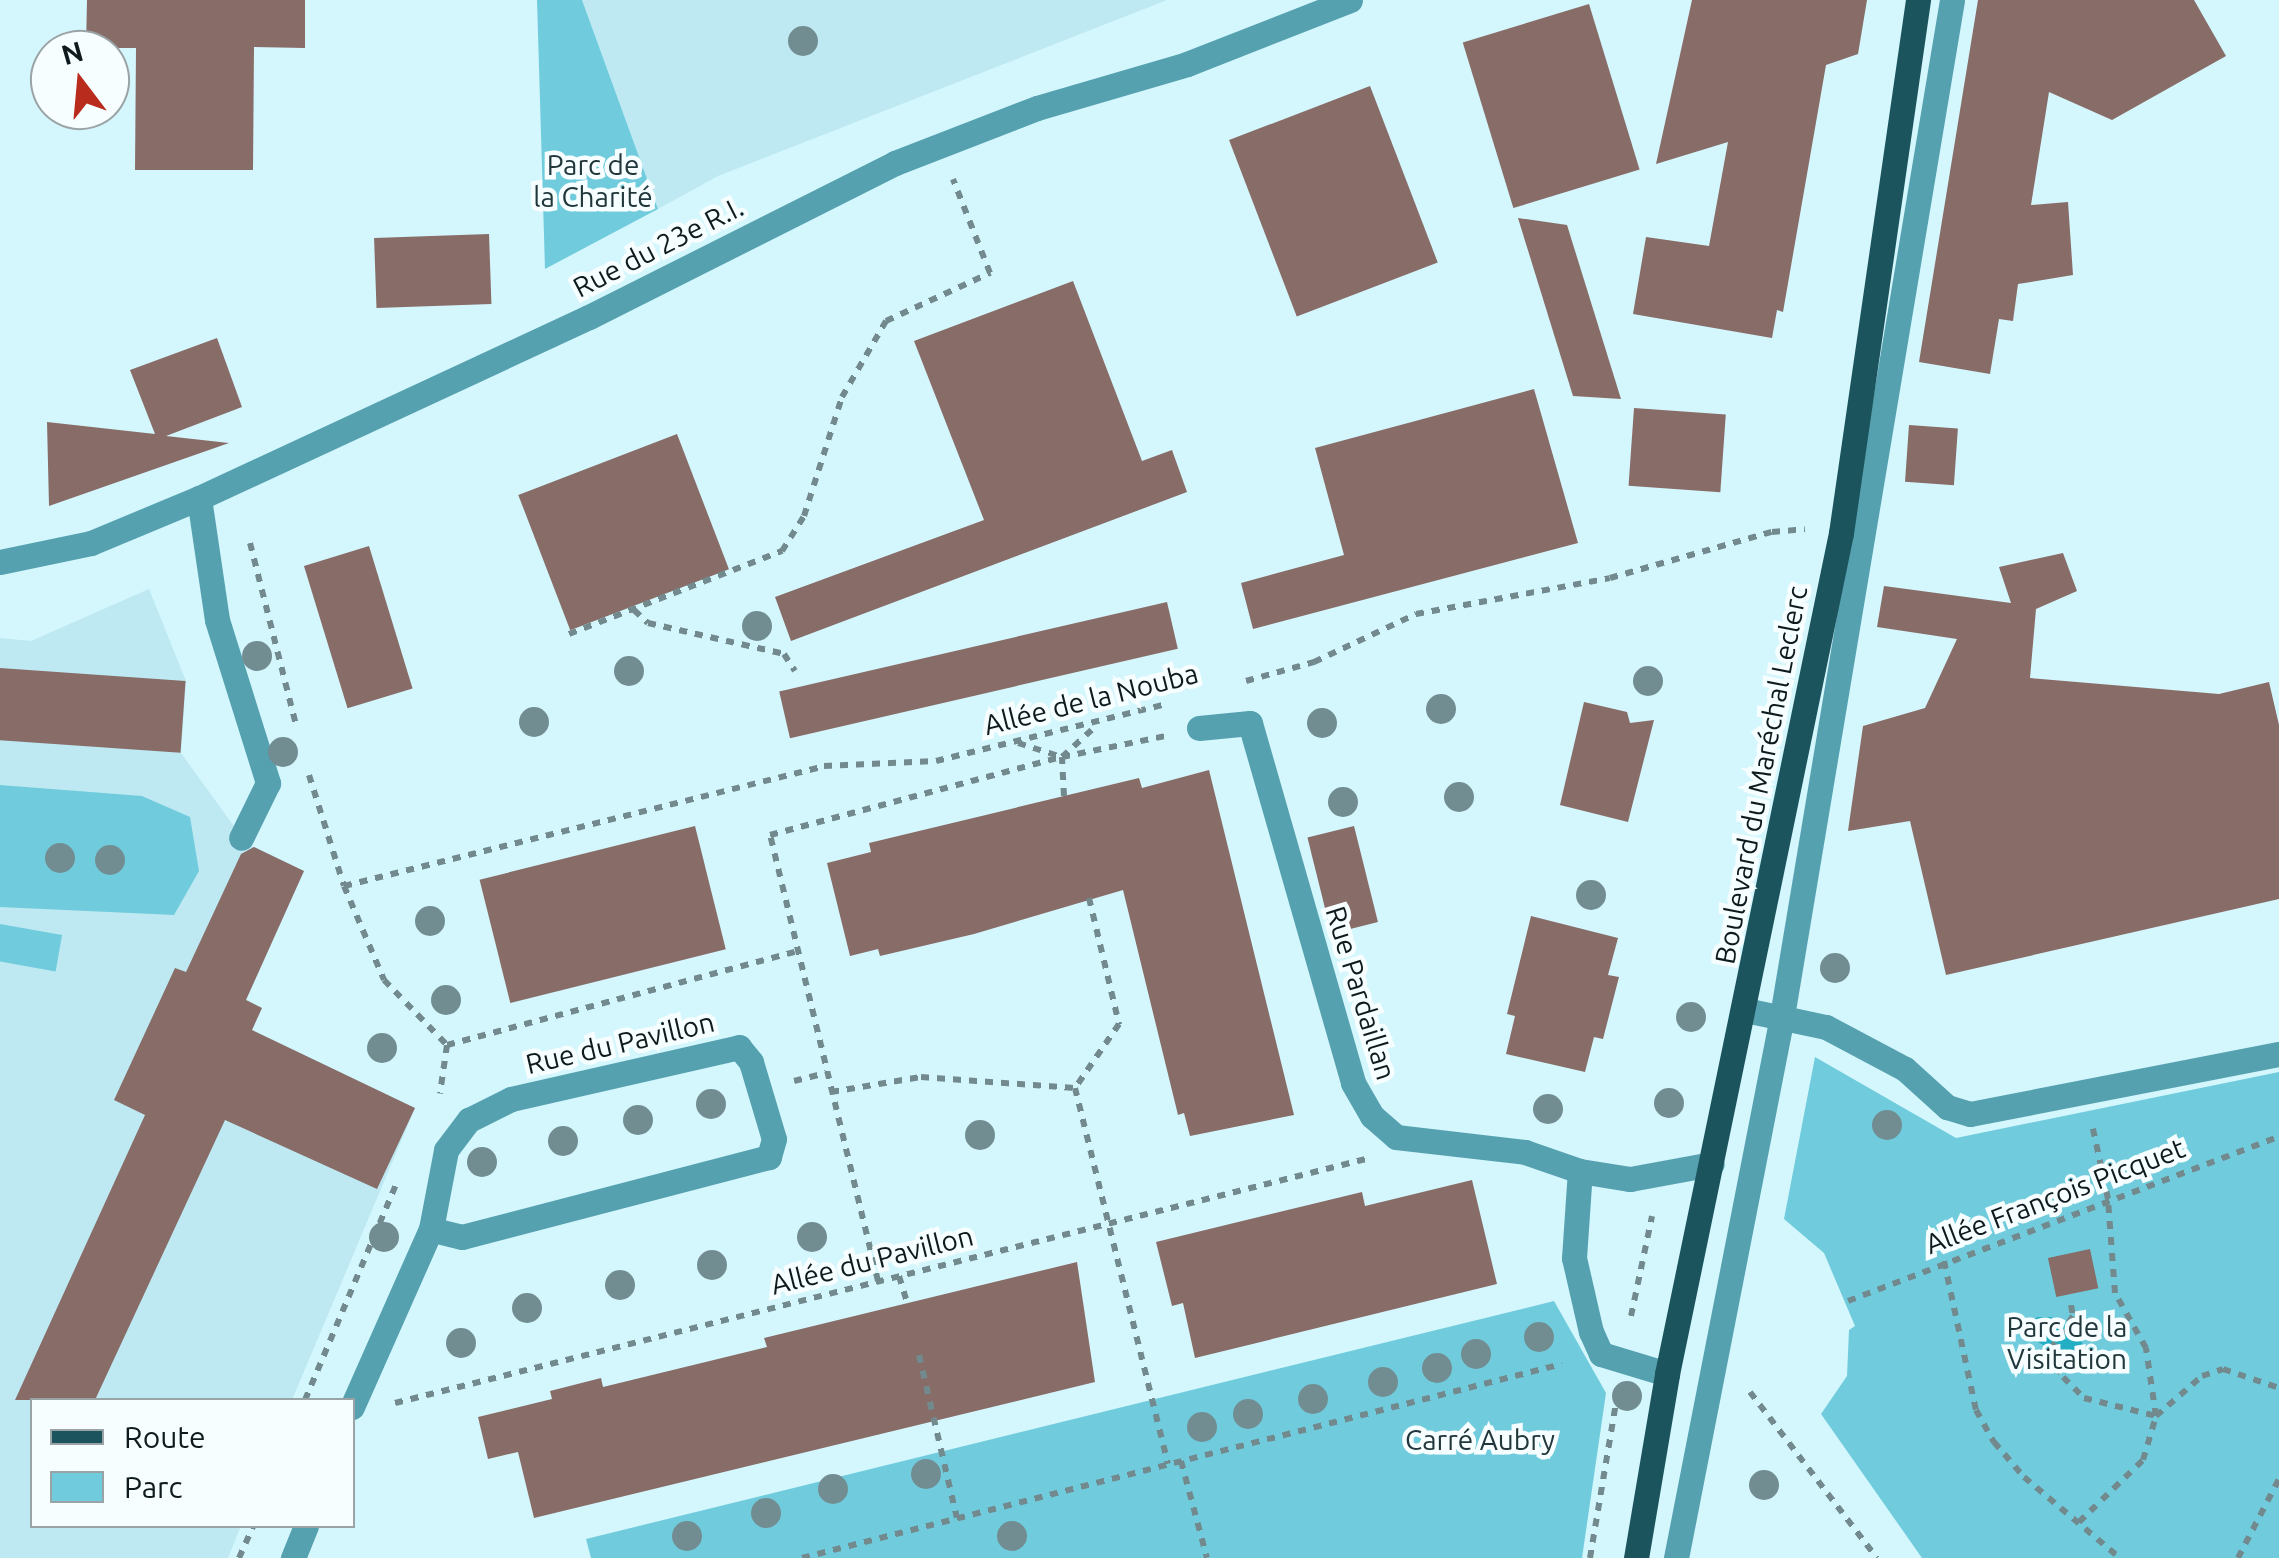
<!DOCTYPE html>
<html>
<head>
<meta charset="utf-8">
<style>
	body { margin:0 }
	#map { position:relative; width:2279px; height:1558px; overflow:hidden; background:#d4f6fd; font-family:Ubuntu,sans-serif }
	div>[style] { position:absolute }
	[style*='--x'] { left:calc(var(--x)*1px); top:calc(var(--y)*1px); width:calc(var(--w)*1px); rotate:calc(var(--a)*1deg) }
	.built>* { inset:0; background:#bee9f2 }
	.green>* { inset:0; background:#70ccdc; transform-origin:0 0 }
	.water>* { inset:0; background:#23aec3 }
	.building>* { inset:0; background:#886c67; transform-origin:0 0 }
	.path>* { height:6px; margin-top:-3px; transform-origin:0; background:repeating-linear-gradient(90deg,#72898e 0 8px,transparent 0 16px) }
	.service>* { height:25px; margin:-12.5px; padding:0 12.5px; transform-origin:12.5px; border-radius:12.5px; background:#55a1af }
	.minor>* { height:25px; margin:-12.5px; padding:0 12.5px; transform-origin:12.5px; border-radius:12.5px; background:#55a1af }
	.tertiary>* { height:25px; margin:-12.5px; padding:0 12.5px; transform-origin:12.5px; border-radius:12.5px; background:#55a1af }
	.primary>* { height:25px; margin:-12.5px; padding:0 12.5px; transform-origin:12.5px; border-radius:12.5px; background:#1c545d }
	.trees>* { width:30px; height:30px; margin:-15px; border-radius:50%; background:#728d92 }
	span { translate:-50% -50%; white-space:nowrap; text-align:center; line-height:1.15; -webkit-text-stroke:9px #f7feff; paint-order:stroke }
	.park-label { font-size:28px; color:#21373b }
	.street-label { font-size:28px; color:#0e1a1d }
	.legend { position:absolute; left:30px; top:1398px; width:325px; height:130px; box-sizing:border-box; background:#f7feff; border:2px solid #9aa3a5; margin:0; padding:12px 18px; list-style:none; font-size:30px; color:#0e1a1d }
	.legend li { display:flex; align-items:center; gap:20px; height:50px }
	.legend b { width:50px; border:2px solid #9aa3a5 }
	.north { position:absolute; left:30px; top:30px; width:100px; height:100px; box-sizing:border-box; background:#f7feff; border:2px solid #9aa3a5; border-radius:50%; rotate:344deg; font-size:28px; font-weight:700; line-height:40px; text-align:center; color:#0e1a1d }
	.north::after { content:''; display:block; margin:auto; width:35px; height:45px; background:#b92c1d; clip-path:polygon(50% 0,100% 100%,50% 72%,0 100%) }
</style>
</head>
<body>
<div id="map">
	<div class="built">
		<div style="clip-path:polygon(582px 0,1167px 0,718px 176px,658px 209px)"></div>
		<div style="clip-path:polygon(149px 589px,186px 681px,181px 753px,246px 843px,304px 871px,246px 999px,262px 1008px,252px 1030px,415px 1108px,292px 1400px,32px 1400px,32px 1526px,241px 1526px,228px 1558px,0 1558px,0 638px,31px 641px)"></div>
	</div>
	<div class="green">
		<div style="clip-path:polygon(537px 0,582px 0,658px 209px,545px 269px)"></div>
		<div style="clip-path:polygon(0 785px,142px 796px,190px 817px,199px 871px,174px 915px,0 907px)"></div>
		<div style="left:0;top:924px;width:63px;height:37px;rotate:10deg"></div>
		<div style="clip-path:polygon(1815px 1057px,1956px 1138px,2279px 1072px,2279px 1558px,1922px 1558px,1821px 1414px,1847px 1376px,1849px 1330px,1855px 1326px,1824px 1253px,1784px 1219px)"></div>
		<div style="clip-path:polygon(1554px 1301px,1606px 1393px,1582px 1558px,591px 1558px,586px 1539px)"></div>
	</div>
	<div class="water">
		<div style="clip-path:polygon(2038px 1317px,2051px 1317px,2076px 1333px,2087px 1351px,2083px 1368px,2026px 1335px,2029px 1321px)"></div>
	</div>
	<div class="building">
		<div style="clip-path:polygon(87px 0,305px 0,305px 48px,254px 47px,253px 170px,135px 170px,136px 48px,86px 48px)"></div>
		<div style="clip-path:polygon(1692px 0,1867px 0,1858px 54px,1826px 65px,1783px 312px,1777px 310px,1772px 338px,1633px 314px,1646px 237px,1709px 246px,1728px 142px,1656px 164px)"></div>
		<div style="clip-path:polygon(1978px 0,2194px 0,2226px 56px,2112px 120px,2049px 92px,2031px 205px,2068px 202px,2073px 275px,2018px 284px,2013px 321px,1999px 319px,1990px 374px,1919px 362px)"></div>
		<div style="left:1589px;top:4px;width:173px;height:132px;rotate:73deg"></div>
		<div style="left:1370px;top:86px;width:189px;height:151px;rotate:69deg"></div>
		<div style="clip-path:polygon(1518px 218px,1567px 225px,1621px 399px,1573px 396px)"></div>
		<div style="left:489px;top:234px;width:70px;height:115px;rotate:88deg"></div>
		<div style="clip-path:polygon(1073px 281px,1142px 461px,1172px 450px,1187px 492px,791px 641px,775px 597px,984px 520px,914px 341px)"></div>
		<div style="clip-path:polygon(217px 338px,242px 407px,166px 436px,229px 443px,49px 506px,47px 422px,155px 434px,130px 370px)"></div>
		<div style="clip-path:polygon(1534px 389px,1578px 543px,1253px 629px,1241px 583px,1344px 555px,1315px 448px)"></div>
		<div style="left:1634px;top:408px;width:92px;height:78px;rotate:4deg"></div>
		<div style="left:1909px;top:425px;width:49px;height:57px;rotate:4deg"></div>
		<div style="left:677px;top:434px;width:145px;height:170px;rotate:69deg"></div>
		<div style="left:369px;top:546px;width:149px;height:68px;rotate:73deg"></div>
		<div style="clip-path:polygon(2063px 553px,2077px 591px,2036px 609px,2030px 678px,2219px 694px,2269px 682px,2279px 725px,2279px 899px,1946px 975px,1910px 821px,1848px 831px,1863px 726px,1925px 708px,1957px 639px,1877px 627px,1884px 586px,2011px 603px,1999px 567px)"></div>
		<div style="left:1167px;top:602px;width:48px;height:398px;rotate:77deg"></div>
		<div style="left:0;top:668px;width:186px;height:72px;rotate:4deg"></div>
		<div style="clip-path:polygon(1584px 702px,1627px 712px,1630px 723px,1654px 720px,1628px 822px,1560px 805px)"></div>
		<div style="clip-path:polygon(1209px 770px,1294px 1115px,1190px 1136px,1184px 1113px,1178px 1115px,1123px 890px,974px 934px,880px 956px,878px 949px,850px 956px,827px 863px,871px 852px,869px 843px,1139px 778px,1142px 788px)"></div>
		<div style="left:695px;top:826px;width:127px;height:222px;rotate:76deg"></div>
		<div style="left:1354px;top:826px;width:99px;height:48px;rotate:76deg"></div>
		<div style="clip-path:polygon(254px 847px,304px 871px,246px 1000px,262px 1008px,252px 1030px,415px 1108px,377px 1189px,225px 1120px,95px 1400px,15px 1400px,145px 1115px,114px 1100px,175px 968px,186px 972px,241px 854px)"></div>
		<div style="clip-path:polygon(1531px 916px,1618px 938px,1608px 975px,1619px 977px,1603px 1039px,1594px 1037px,1585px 1072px,1506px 1054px,1515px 1016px,1507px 1014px)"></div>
		<div style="clip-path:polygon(1472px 1180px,1497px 1284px,1195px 1358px,1183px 1303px,1172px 1306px,1156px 1242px,1362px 1192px,1365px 1206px)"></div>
		<div style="left:2090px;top:1249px;width:40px;height:43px;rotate:78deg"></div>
		<div style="clip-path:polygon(1077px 1262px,1095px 1382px,534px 1518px,518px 1452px,488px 1459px,478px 1417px,552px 1399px,550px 1391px,601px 1378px,603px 1387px,767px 1347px,764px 1338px)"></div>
	</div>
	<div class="path">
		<div style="--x:250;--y:543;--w:188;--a:75.8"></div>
		<div style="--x:634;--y:610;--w:19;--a:43"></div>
		<div style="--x:648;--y:623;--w:139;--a:12.8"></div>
		<div style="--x:784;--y:654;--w:20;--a:57"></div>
		<div style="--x:569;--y:634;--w:229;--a:-21.3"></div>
		<div style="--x:782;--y:551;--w:41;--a:-57.8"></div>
		<div style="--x:804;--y:516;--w:125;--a:-72.3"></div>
		<div style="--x:842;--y:397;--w:88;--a:-59.9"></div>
		<div style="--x:886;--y:321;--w:115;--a:-24.8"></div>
		<div style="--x:990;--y:273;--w:101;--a:-111.5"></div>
		<div style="--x:1246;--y:681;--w:71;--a:-15.6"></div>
		<div style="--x:1314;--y:662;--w:113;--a:-25.2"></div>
		<div style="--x:1416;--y:614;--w:197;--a:-10.5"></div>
		<div style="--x:1610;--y:578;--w:168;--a:-15.9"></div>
		<div style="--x:1772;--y:532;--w:33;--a:-5"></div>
		<div style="--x:1018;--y:743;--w:46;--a:17.7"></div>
		<div style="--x:1062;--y:757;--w:46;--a:-42.4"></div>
		<div style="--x:309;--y:775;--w:116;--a:72.5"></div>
		<div style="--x:344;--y:886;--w:102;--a:66.9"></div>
		<div style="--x:384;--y:980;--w:91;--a:45.9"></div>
		<div style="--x:447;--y:1045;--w:49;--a:98.3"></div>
		<div style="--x:1064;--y:796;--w:39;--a:-93"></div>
		<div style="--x:1062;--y:757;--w:105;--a:-11.5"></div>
		<div style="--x:344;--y:886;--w:495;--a:-14"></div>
		<div style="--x:824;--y:766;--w:112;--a:-2.6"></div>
		<div style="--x:936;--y:761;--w:238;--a:-13.9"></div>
		<div style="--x:1089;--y:898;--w:130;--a:76.6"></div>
		<div style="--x:1119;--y:1024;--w:78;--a:124.5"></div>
		<div style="--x:1075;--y:1088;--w:387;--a:76.1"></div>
		<div style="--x:447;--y:1045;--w:360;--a:-15"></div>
		<div style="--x:794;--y:1081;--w:33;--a:-14"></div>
		<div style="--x:831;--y:1092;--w:91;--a:-9.5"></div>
		<div style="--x:921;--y:1077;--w:154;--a:4.1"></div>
		<div style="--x:1944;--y:1261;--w:152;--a:77.9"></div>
		<div style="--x:1976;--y:1410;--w:37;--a:61"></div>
		<div style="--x:1994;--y:1442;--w:46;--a:49.4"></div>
		<div style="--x:2024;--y:1477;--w:126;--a:40.2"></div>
		<div style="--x:899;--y:1276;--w:28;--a:73"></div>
		<div style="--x:878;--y:1281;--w:459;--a:-103.6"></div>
		<div style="--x:770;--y:835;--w:302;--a:-15"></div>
		<div style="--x:1848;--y:1301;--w:462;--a:-20.9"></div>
		<div style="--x:2071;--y:1305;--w:11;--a:80"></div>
		<div style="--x:2073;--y:1316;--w:45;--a:124"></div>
		<div style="--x:2048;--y:1353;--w:28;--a:58"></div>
		<div style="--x:2063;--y:1377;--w:30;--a:45"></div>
		<div style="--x:2084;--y:1398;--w:74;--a:14"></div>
		<div style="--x:2156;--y:1416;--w:69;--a:-98.4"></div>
		<div style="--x:2146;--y:1348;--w:63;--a:-119.4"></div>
		<div style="--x:2115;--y:1293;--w:94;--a:-94.3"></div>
		<div style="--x:2108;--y:1199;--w:72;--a:-102.1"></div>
		<div style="--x:1631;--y:1316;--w:102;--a:-78.1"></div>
		<div style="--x:919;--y:1355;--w:167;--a:76.9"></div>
		<div style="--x:1750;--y:1392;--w:209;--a:52.6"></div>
		<div style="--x:305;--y:1400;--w:233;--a:-67.1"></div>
		<div style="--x:395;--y:1403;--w:1001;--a:-14.11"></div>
		<div style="--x:1181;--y:1461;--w:100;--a:75"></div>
		<div style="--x:2079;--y:1522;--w:89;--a:-44.1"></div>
		<div style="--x:2143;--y:1460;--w:46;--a:-73.5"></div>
		<div style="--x:2156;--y:1416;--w:61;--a:-41"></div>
		<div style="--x:2202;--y:1376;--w:22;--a:-18"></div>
		<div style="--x:2223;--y:1369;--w:59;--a:18.7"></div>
		<div style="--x:239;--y:1558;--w:35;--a:-66"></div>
		<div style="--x:802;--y:1558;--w:784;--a:-14.32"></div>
		<div style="--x:1590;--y:1558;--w:163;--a:-80.5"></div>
		<div style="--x:2238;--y:1558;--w:89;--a:-62.6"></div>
	</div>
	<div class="service">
		<div style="--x:199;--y:498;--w:123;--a:81.6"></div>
		<div style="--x:217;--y:620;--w:171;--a:72.6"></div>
		<div style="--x:268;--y:783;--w:61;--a:116.1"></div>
		<div style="--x:1199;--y:728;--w:51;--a:-5.6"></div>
		<div style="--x:1250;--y:723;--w:374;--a:74"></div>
		<div style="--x:1353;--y:1083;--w:38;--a:60"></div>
		<div style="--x:1372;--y:1116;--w:32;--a:41"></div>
		<div style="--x:1396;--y:1137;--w:130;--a:6.6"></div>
		<div style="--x:1525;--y:1152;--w:58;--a:19.1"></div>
		<div style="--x:1745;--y:1010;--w:83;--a:11.9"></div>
		<div style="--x:1826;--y:1027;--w:89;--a:28"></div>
		<div style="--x:1905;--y:1069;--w:57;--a:42.1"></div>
		<div style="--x:1947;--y:1107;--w:24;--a:17"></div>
		<div style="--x:1970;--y:1114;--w:315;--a:-11"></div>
		<div style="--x:1667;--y:1374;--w:69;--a:-163.1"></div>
		<div style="--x:1601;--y:1354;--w:24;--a:-114"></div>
		<div style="--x:1591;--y:1332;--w:76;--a:-102.9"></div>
		<div style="--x:1574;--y:1258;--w:87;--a:-86.1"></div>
		<div style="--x:1580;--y:1171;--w:51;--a:9.1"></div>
		<div style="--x:1630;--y:1179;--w:83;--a:-10.4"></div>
		<div style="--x:1676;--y:1558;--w:552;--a:-78.93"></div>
		<div style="--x:1782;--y:1016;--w:1030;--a:-80.5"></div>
	</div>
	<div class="minor">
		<div style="--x:739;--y:1047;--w:19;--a:51"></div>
		<div style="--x:751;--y:1062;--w:80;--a:73.4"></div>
		<div style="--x:774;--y:1139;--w:19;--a:106"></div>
		<div style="--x:769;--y:1157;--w:317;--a:165.4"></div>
		<div style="--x:462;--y:1237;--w:32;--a:-166"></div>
		<div style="--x:431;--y:1229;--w:80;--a:-79.2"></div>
		<div style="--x:446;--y:1150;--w:38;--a:-53"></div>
		<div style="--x:469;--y:1120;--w:47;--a:-26.6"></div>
		<div style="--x:511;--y:1099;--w:234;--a:-12.8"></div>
		<div style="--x:352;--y:1407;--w:195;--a:-66.1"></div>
		<div style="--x:293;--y:1558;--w:35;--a:-68"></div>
	</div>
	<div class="tertiary">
		<div style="--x:0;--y:562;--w:93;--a:-11.8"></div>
		<div style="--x:91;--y:543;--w:117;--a:-22.6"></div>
		<div style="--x:199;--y:498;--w:430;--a:-24.9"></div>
		<div style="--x:589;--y:317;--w:343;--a:-26.7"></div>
		<div style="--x:895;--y:163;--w:152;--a:-21.2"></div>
		<div style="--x:1037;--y:108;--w:156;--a:-16.3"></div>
		<div style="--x:1187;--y:64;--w:175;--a:-21.4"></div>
	</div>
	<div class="primary">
		<div style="--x:1636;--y:1558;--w:187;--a:-80.4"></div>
		<div style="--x:1667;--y:1374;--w:859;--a:-78.31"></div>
		<div style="--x:1841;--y:533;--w:539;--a:-81.78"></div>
	</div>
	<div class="trees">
		<div style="left:803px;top:41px"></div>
		<div style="left:757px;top:626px"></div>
		<div style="left:257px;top:656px"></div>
		<div style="left:629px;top:671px"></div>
		<div style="left:1648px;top:681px"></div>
		<div style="left:1441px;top:709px"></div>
		<div style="left:534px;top:722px"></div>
		<div style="left:1322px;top:723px"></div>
		<div style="left:283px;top:752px"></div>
		<div style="left:1459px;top:797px"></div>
		<div style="left:1343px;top:802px"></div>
		<div style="left:60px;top:858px"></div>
		<div style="left:110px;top:860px"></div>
		<div style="left:1591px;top:895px"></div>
		<div style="left:430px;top:921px"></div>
		<div style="left:1835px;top:968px"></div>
		<div style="left:446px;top:1000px"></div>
		<div style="left:1691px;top:1017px"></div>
		<div style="left:382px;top:1048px"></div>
		<div style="left:1669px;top:1103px"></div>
		<div style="left:711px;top:1104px"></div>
		<div style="left:1548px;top:1109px"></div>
		<div style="left:638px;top:1120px"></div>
		<div style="left:1887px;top:1125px"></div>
		<div style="left:980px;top:1135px"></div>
		<div style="left:563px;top:1141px"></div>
		<div style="left:482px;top:1162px"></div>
		<div style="left:384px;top:1237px"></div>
		<div style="left:812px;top:1237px"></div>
		<div style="left:712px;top:1265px"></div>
		<div style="left:620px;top:1285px"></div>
		<div style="left:527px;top:1308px"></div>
		<div style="left:1539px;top:1337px"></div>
		<div style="left:461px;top:1343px"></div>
		<div style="left:1476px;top:1354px"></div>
		<div style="left:1437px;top:1368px"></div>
		<div style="left:1383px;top:1382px"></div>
		<div style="left:1627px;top:1396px"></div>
		<div style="left:1313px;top:1399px"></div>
		<div style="left:1248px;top:1414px"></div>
		<div style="left:1202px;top:1427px"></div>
		<div style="left:926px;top:1474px"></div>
		<div style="left:1764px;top:1485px"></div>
		<div style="left:833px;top:1489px"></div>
		<div style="left:766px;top:1513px"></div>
		<div style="left:687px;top:1536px"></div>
		<div style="left:1012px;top:1536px"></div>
	</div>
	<div class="park-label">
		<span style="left:593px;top:181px">Parc de<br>la Charité</span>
		<span style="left:2067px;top:1343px">Parc de la<br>Visitation</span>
		<span style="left:1480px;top:1440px">Carré Aubry</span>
	</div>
	<div class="street-label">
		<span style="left:658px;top:247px;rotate:-27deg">Rue du 23e R.I.</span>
		<span style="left:1091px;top:699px;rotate:-14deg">Allée de la Nouba</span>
		<span style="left:1761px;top:775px;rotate:-79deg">Boulevard du Maréchal Leclerc</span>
		<span style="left:1361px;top:993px;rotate:73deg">Rue Pardaillan</span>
		<span style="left:620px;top:1043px;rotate:-13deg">Rue du Pavillon</span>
		<span style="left:2055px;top:1196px;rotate:-21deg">Allée François Picquet</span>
		<span style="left:872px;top:1260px;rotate:-14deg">Allée du Pavillon</span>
	</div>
	<ul class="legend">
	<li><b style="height:12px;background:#1c545d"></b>Route</li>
	<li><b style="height:28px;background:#70ccdc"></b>Parc</li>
	</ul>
	<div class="north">N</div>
</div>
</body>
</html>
